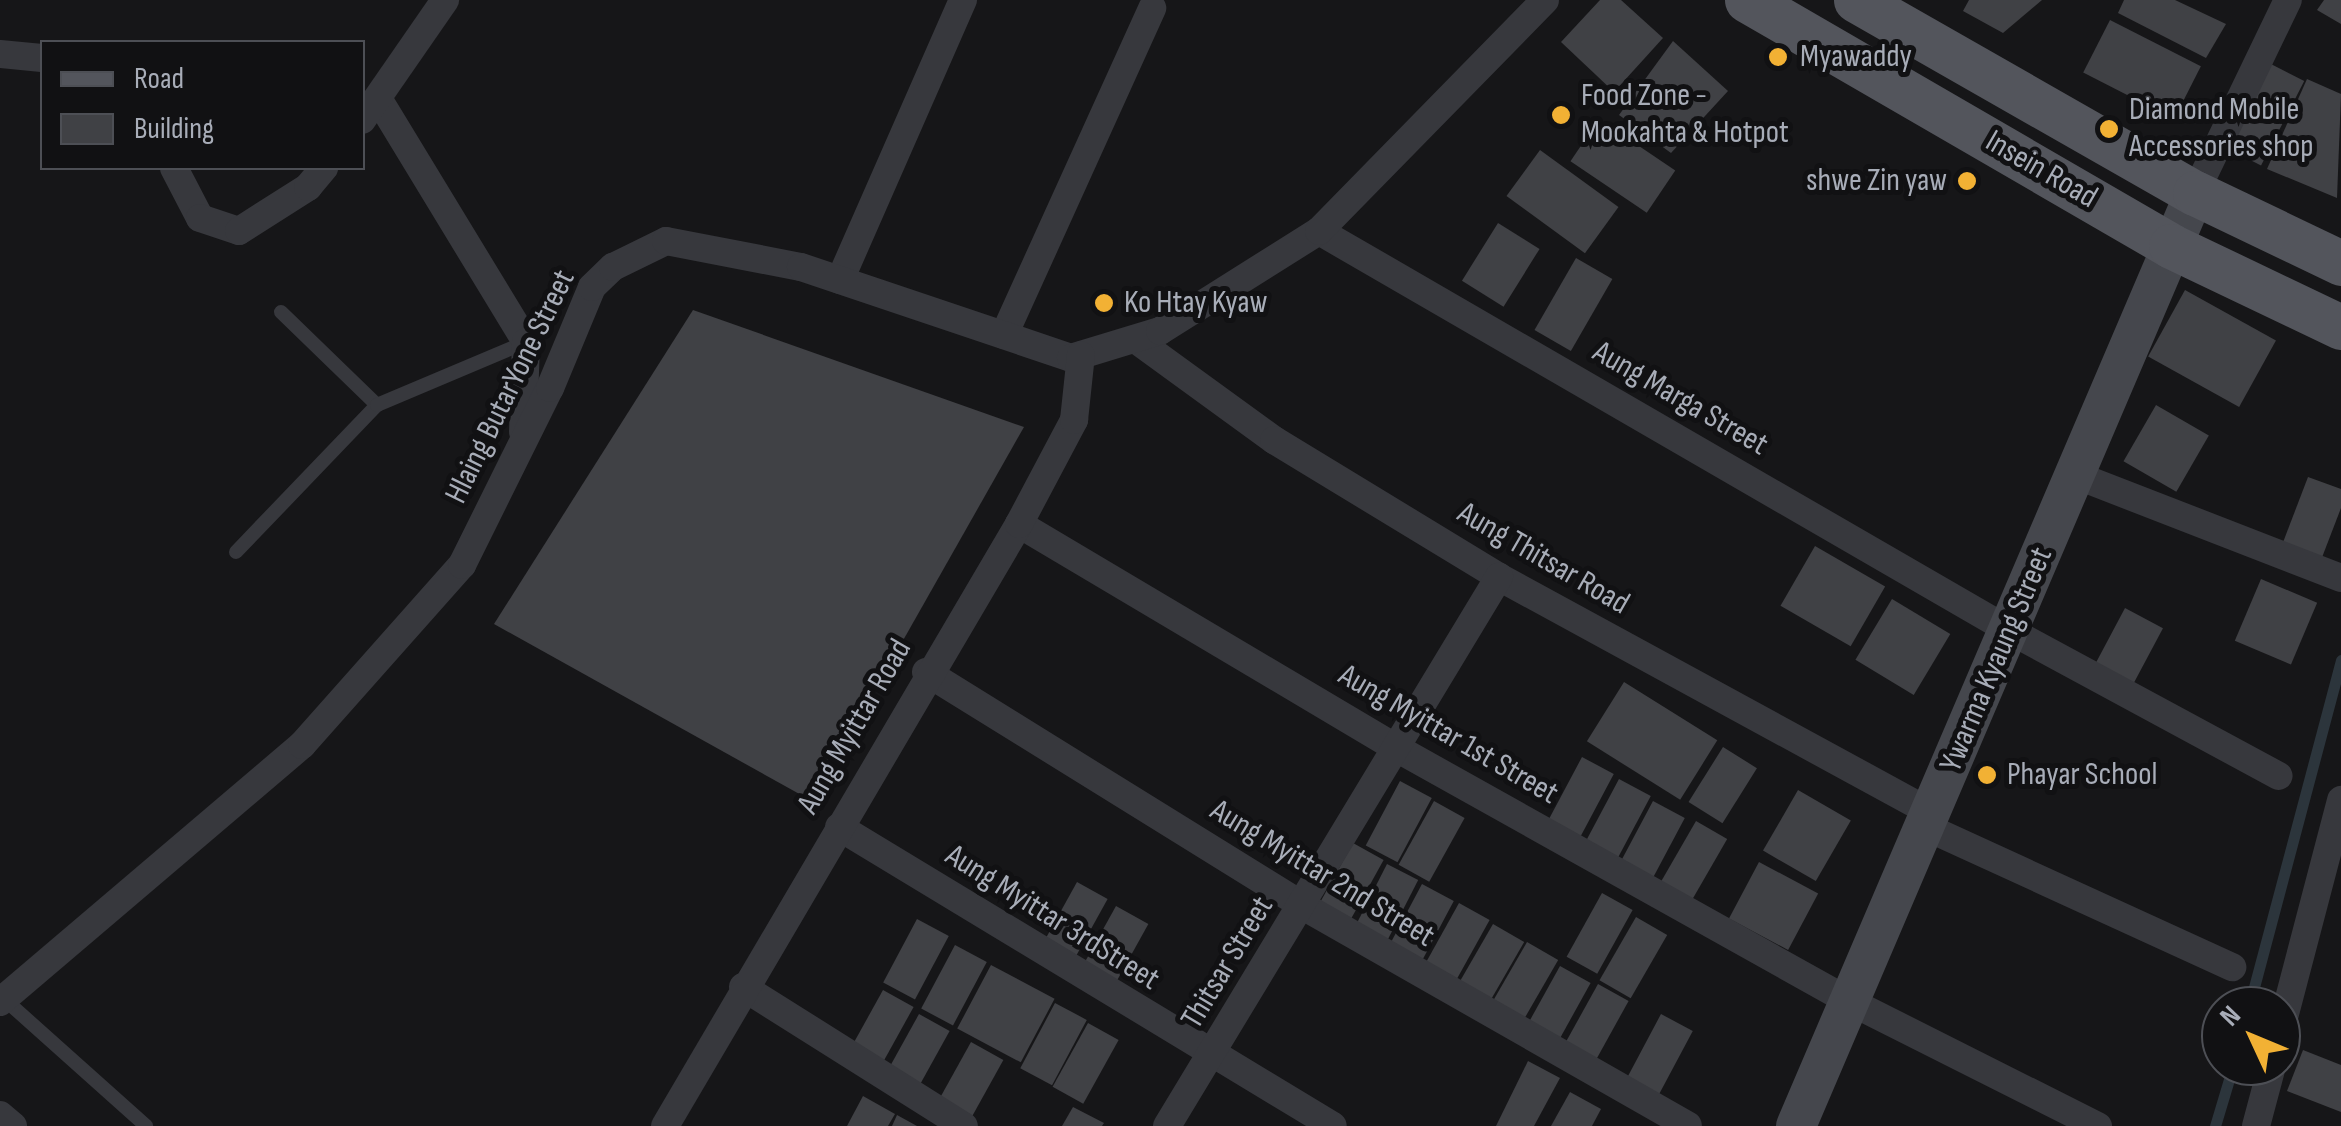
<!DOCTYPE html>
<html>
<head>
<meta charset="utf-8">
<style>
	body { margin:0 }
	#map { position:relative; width:2341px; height:1126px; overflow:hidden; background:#161618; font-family:"Sofia Sans Condensed",sans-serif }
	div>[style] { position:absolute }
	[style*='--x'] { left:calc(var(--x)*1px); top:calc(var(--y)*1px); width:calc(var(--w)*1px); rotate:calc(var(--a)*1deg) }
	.stream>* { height:11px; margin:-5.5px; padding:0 5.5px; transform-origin:5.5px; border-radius:5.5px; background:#2c353c }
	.building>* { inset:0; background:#404145; transform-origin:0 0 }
	.service>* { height:14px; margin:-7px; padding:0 7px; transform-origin:7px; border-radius:7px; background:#37383d }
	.minor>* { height:28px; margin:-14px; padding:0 14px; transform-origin:14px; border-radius:14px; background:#37383d }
	.secondary>* { height:40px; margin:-20px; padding:0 20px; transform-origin:20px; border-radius:20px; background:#45474d }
	.primary>* { height:45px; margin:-22.5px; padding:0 22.5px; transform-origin:22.5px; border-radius:22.5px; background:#53555c }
	.dots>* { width:28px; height:28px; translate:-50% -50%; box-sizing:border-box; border:5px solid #111113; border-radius:50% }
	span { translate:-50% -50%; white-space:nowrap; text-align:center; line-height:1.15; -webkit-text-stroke:10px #111113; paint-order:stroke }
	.poi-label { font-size:32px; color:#a8adb8 }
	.left { translate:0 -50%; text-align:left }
	.right { translate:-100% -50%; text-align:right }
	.street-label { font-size:32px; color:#a8adb8 }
	.legend { position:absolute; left:40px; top:40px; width:325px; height:130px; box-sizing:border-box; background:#111113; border:2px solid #4d4f55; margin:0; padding:12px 18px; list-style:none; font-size:30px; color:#a8adb8 }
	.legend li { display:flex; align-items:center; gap:20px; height:50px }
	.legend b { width:50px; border:2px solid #4d4f55 }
	.north { position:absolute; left:2201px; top:986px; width:100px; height:100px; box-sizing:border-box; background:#111113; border:2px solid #4d4f55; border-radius:50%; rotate:314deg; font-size:28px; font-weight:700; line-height:40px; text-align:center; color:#a8adb8 }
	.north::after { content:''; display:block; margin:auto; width:35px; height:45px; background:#f2b134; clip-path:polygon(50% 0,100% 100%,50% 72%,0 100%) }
</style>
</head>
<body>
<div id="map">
	<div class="stream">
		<div style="--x:2249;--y:1006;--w:358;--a:-75.1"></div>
		<div style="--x:2215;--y:1126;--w:63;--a:-73.3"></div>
	</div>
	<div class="building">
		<div style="clip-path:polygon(1600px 0,1621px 0,1663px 38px,1614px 92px,1561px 42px)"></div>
		<div style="clip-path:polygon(1969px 0,2042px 0,2003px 33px,1963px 11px)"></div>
		<div style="clip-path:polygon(2124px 0,2175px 0,2226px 24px,2206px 58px,2118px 13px)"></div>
		<div style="clip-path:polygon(2324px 0,2341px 0,2341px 24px,2317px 10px)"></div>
		<div style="left:2110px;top:20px;width:102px;height:59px;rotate:27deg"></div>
		<div style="clip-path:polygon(1673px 41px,1728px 91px,1671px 153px,1619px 115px)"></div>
		<div style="left:2265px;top:61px;width:44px;height:95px;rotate:27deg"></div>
		<div style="clip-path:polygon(2307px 79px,2341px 94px,2337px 198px,2267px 169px)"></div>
		<div style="left:1599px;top:119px;width:92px;height:51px;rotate:34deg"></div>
		<div style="left:1540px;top:150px;width:97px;height:57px;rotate:36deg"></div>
		<div style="left:1498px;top:223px;width:49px;height:68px;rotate:32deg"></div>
		<div style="left:1576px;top:258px;width:42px;height:83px;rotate:30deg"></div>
		<div style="left:2185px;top:290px;width:104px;height:76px;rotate:29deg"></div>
		<div style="clip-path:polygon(693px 310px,1024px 427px,812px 801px,494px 624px)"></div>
		<div style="left:2156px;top:405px;width:61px;height:65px;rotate:30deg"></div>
		<div style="clip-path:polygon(2308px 477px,2341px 489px,2341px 508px,2321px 560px,2282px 545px)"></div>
		<div style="left:1815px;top:546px;width:81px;height:69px;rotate:30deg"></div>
		<div style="left:2261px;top:579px;width:61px;height:67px;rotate:23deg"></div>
		<div style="left:1892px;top:599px;width:68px;height:71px;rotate:31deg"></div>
		<div style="left:2125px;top:608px;width:43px;height:65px;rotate:28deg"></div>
		<div style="left:1624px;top:682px;width:110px;height:70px;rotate:32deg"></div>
		<div style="left:1723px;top:747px;width:40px;height:65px;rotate:32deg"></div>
		<div style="left:1582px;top:757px;width:36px;height:72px;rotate:28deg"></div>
		<div style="left:1619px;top:779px;width:36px;height:72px;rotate:28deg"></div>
		<div style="left:1400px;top:781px;width:36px;height:73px;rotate:28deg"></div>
		<div style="left:1798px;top:790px;width:61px;height:70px;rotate:30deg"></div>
		<div style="left:1434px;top:801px;width:35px;height:73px;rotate:29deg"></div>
		<div style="left:1653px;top:801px;width:36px;height:72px;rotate:28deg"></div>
		<div style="left:1696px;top:821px;width:36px;height:73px;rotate:30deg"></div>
		<div style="left:1353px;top:843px;width:35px;height:72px;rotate:29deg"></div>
		<div style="left:1759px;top:862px;width:67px;height:64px;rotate:28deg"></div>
		<div style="left:1387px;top:864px;width:35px;height:72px;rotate:27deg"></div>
		<div style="left:1077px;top:882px;width:35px;height:72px;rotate:29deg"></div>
		<div style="left:1422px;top:884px;width:36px;height:72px;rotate:28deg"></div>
		<div style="left:1602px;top:893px;width:35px;height:73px;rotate:29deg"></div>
		<div style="left:1459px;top:903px;width:35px;height:73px;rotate:29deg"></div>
		<div style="left:1116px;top:906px;width:37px;height:73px;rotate:29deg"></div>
		<div style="left:1636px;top:917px;width:36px;height:73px;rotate:30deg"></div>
		<div style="left:917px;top:919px;width:36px;height:72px;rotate:28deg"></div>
		<div style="left:1493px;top:924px;width:36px;height:73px;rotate:30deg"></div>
		<div style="left:1527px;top:942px;width:36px;height:73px;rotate:30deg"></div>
		<div style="left:955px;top:945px;width:36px;height:72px;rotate:28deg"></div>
		<div style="left:991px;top:965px;width:72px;height:72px;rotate:28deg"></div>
		<div style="left:1560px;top:966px;width:35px;height:72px;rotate:29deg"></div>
		<div style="left:1598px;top:984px;width:35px;height:72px;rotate:29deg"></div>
		<div style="left:883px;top:990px;width:35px;height:72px;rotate:29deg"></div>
		<div style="left:1055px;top:1003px;width:36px;height:74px;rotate:28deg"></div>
		<div style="left:919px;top:1014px;width:35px;height:72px;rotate:29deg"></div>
		<div style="left:1661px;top:1014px;width:36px;height:73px;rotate:28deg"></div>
		<div style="left:1088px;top:1023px;width:35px;height:73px;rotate:29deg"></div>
		<div style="left:971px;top:1042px;width:37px;height:73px;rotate:29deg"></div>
		<div style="clip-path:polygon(2303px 1050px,2341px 1065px,2341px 1112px,2287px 1091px)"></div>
		<div style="clip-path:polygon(1528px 1061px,1560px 1078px,1534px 1126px,1496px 1126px)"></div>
		<div style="clip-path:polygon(1570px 1092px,1601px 1109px,1592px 1126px,1551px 1126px)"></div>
		<div style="clip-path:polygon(863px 1096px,895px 1114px,888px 1126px,847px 1126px)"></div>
		<div style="clip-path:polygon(1073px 1107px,1104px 1123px,1102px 1126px,1062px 1126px)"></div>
		<div style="clip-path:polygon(897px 1115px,917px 1126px,892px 1126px)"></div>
	</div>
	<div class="service">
		<div style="--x:281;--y:312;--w:134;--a:44.1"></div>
		<div style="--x:236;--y:552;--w:204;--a:-46.2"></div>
		<div style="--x:377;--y:405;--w:162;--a:-22.9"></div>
		<div style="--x:3;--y:998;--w:192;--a:41.8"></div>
	</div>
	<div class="minor">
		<div style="--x:0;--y:54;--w:42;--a:5.4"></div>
		<div style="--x:379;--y:100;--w:283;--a:58.7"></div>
		<div style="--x:526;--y:342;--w:90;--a:91.9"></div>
		<div style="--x:362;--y:120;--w:146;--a:-55.3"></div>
		<div style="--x:174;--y:168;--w:56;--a:62.5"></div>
		<div style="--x:200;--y:218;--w:41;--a:18.4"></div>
		<div style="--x:239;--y:231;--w:82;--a:-32.5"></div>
		<div style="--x:308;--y:187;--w:25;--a:-50"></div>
		<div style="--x:2195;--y:193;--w:214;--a:-64.3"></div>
		<div style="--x:1319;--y:231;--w:793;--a:30.06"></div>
		<div style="--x:2005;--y:628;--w:311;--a:28.4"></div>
		<div style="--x:840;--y:280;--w:306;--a:-66.3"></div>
		<div style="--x:1004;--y:335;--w:359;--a:-65.6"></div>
		<div style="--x:1135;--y:339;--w:172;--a:36"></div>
		<div style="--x:1274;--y:440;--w:263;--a:31.3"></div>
		<div style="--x:1499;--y:577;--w:493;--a:28.6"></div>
		<div style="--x:2078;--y:476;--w:282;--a:21.2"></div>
		<div style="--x:1019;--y:524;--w:441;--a:30.7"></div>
		<div style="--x:1398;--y:749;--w:514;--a:29.21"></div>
		<div style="--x:1847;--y:1000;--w:281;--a:26.7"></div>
		<div style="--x:926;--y:672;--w:444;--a:31.8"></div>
		<div style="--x:1303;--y:906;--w:443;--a:29.7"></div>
		<div style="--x:839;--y:827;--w:577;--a:31.18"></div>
		<div style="--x:1926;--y:827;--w:337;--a:24.6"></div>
		<div style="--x:743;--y:987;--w:261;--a:32.2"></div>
		<div style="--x:0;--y:1002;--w:397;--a:-40.4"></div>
		<div style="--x:302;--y:745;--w:241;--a:-48.4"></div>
		<div style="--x:462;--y:565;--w:198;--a:-63.6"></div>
		<div style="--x:550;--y:388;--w:109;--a:-67.4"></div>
		<div style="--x:592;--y:287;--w:29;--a:-44"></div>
		<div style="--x:613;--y:267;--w:59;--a:-26.1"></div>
		<div style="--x:666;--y:241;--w:137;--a:10.9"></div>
		<div style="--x:801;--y:267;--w:285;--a:18.6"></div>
		<div style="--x:1071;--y:358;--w:93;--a:-16.9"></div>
		<div style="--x:1160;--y:331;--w:188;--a:-32.2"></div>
		<div style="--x:1319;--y:231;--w:323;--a:-45.6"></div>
		<div style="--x:2281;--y:1029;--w:237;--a:-75.3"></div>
		<div style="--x:0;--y:1115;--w:17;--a:40"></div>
		<div style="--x:665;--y:1126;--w:698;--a:-59.54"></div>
		<div style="--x:1019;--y:524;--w:118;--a:-62.1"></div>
		<div style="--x:1074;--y:420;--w:65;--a:-83.9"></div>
		<div style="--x:1167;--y:1126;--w:642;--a:-58.84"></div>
		<div style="--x:2256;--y:1126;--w:62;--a:-75.1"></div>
	</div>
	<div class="secondary">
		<div style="--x:1796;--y:1126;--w:1015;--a:-66.85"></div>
	</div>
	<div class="primary">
		<div style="--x:1747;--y:0;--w:490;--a:30.1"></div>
		<div style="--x:2171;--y:246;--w:188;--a:25.5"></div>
		<div style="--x:1856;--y:0;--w:390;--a:29.7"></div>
		<div style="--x:2195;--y:193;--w:162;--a:25.6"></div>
	</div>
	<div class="dots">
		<div style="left:1778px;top:57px;background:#f2b134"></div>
		<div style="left:1561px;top:115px;background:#f2b134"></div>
		<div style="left:2109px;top:129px;background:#f2b134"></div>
		<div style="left:1967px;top:181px;background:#f2b134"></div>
		<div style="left:1104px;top:303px;background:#f2b134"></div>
		<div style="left:1987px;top:775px;background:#f2b134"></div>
	</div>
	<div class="poi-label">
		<span class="left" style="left:1800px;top:57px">Myawaddy</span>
		<span class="left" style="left:1581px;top:115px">Food Zone -<br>Mookahta &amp; Hotpot</span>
		<span class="left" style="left:2129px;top:129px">Diamond Mobile<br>Accessories shop</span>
		<span class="right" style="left:1947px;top:181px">shwe Zin yaw</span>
		<span class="left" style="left:1124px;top:303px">Ko Htay Kyaw</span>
		<span class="left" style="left:2007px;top:775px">Phayar School</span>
	</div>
	<div class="street-label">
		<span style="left:2041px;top:170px;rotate:30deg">Insein Road</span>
		<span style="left:511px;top:387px;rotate:-64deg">Hlaing ButarYone Street</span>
		<span style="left:1680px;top:399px;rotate:30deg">Aung Marga Street</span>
		<span style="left:1543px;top:559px;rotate:30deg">Aung Thitsar Road</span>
		<span style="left:1997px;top:660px;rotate:-67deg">Ywarma Kyaung Street</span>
		<span style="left:855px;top:727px;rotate:-60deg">Aung Myittar Road</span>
		<span style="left:1448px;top:735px;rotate:30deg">Aung Myittar 1st Street</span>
		<span style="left:1322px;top:874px;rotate:31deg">Aung Myittar 2nd Street</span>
		<span style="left:1052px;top:918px;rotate:32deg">Aung Myittar 3rdStreet</span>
		<span style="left:1228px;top:963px;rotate:-59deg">Thitsar Street</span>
	</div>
	<ul class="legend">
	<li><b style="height:12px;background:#53555c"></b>Road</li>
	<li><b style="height:28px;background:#404145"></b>Building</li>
	</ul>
	<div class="north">N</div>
</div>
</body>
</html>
